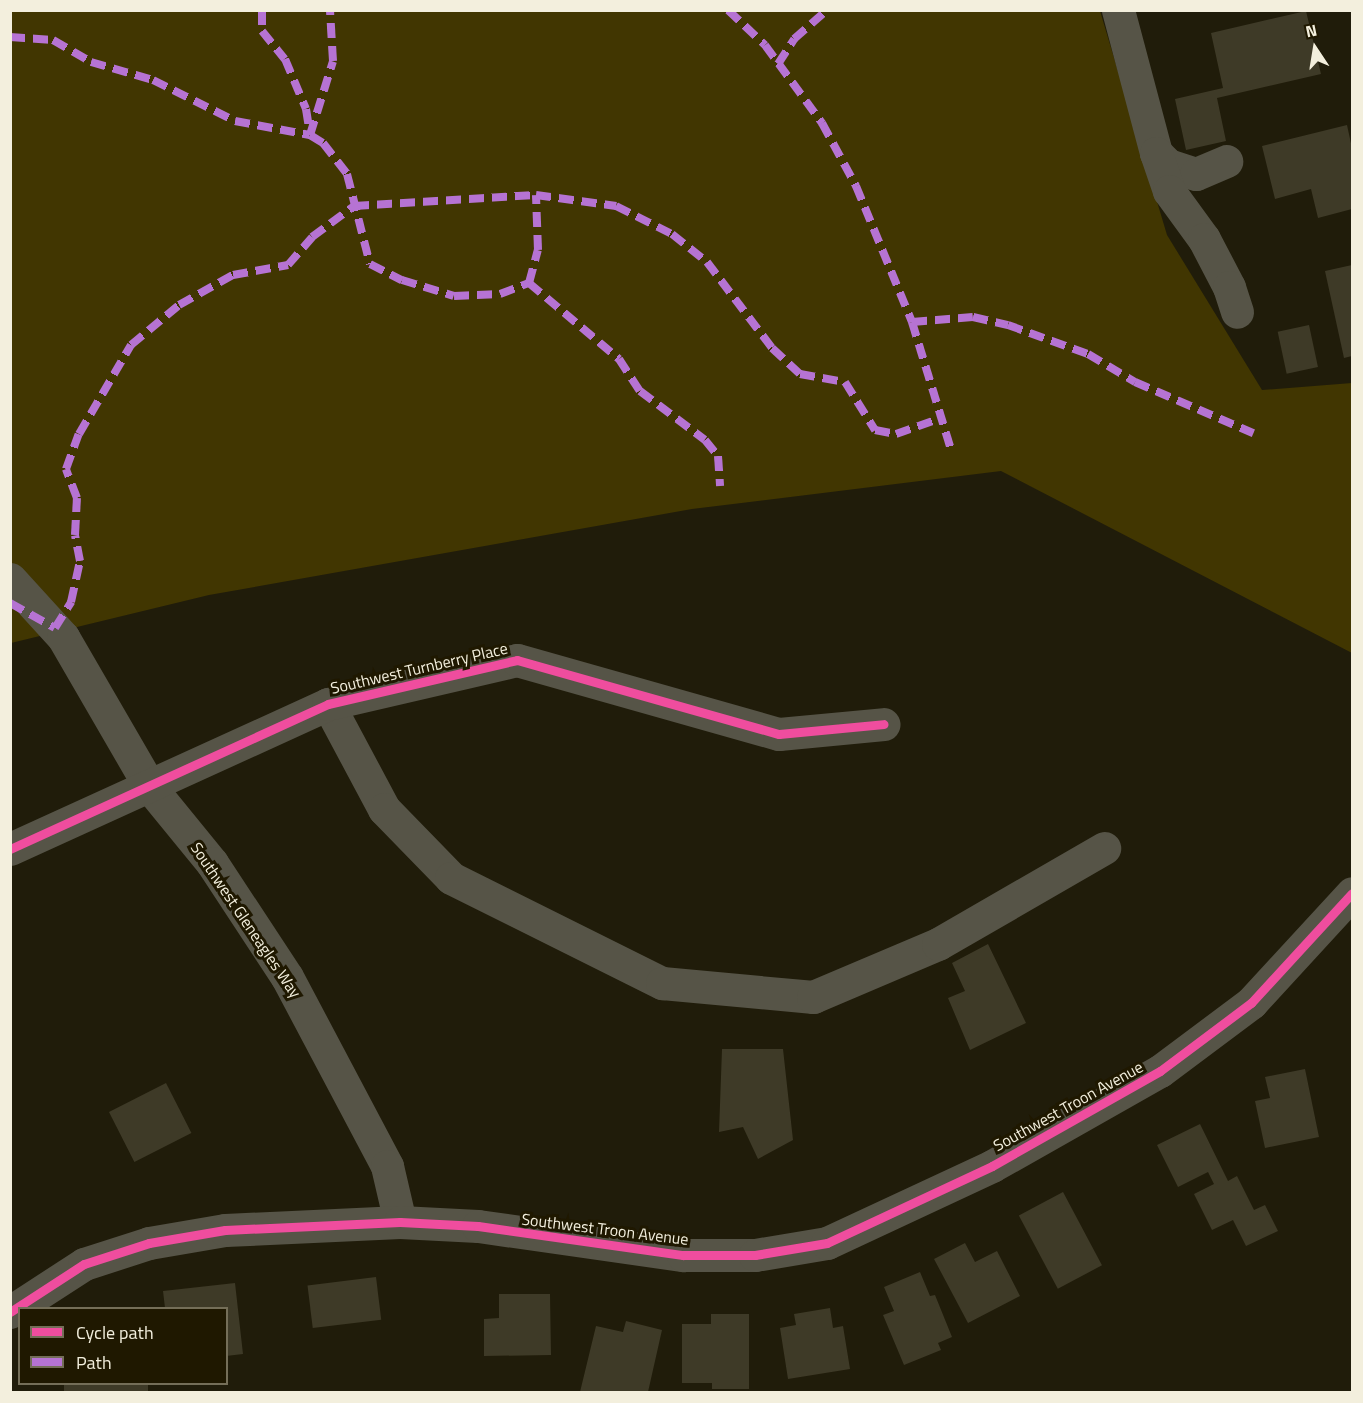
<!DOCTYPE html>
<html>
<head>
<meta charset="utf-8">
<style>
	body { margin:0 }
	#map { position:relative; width:1363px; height:1403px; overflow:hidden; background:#201c0a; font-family:"Titillium Web",sans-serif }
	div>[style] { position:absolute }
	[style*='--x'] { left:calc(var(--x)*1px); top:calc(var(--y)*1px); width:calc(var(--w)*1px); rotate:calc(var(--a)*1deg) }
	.green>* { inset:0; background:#413601 }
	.building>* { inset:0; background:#3e3a27; transform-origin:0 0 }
	.minor>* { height:33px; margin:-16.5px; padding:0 16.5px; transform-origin:16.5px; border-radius:16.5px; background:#565447 }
	.quiet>* { height:8px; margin-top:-4px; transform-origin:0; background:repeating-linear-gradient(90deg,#b673d3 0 15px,transparent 0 23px) }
	.cycleway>* { height:9px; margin:-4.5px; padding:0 4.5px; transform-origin:4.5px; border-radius:4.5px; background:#ef4d9e }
	span { translate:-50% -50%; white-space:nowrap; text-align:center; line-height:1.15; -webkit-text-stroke:6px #1f1800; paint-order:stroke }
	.street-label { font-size:16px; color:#f3efdd }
	.frame { position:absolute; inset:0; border:12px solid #f3efdd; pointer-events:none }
	.legend { position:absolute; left:18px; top:1307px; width:210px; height:78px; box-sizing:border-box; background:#1f1800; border:2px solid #746e58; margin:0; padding:8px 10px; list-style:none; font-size:18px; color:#f3efdd }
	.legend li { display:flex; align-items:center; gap:12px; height:30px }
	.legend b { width:30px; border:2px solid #746e58 }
	.north { position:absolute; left:1285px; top:18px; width:60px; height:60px; -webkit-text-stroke:4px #1f1800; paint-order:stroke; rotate:348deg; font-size:16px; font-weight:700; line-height:24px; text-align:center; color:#f3efdd }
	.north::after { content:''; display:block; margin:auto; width:21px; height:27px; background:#f3efdd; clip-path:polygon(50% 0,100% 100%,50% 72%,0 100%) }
</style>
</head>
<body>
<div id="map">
	<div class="green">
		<div style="clip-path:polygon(10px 11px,1100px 11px,1167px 235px,1262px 390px,1352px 383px,1352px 653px,1001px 471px,692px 509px,209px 595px,11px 643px)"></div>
	</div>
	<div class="building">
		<div style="clip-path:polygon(1306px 11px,1321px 74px,1217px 98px,1226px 141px,1186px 150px,1175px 99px,1223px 88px,1211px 33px)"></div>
		<div style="clip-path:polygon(1347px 125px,1352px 148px,1352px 209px,1318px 218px,1311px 189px,1275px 199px,1262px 146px)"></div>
		<div style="clip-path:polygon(1352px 265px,1352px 356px,1344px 358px,1325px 271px)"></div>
		<div style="left:1309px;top:325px;width:43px;height:32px;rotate:78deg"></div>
		<div style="clip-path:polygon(988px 944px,1026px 1023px,970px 1050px,948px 998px,965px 991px,952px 963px)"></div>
		<div style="clip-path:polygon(722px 1049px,783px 1049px,793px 1140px,758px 1159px,743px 1127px,719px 1132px)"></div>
		<div style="clip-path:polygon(1305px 1069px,1319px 1137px,1265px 1148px,1255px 1101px,1270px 1098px,1265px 1077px)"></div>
		<div style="left:166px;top:1083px;width:56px;height:64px;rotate:63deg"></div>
		<div style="clip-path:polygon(1200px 1124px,1228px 1181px,1237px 1176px,1254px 1210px,1265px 1205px,1278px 1231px,1246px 1246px,1233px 1220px,1212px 1230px,1194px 1194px,1214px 1184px,1208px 1172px,1178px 1187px,1157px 1145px)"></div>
		<div style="left:1063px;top:1192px;width:83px;height:50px;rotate:62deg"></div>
		<div style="clip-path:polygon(965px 1243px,975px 1262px,997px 1251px,1020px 1296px,968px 1323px,934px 1259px)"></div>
		<div style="clip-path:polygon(920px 1272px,930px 1296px,935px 1295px,952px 1337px,938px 1343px,941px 1350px,904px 1365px,883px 1315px,894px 1311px,884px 1287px)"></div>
		<div style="left:376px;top:1277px;width:43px;height:69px;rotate:83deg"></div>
		<div style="clip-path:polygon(235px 1283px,243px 1354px,226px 1356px,226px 1308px,165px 1308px,163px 1291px)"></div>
		<div style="clip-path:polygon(499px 1294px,550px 1294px,551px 1355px,484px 1356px,484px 1319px,499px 1318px)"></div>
		<div style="clip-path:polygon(830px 1308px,833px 1328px,843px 1326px,850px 1369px,788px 1379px,780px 1328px,796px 1325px,794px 1314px)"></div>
		<div style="clip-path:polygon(711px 1314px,749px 1314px,749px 1389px,712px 1389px,712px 1383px,682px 1383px,682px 1324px,711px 1324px)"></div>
		<div style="clip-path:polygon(626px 1321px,662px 1330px,648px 1392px,580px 1392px,596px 1326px,623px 1332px)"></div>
		<div style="left:64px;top:1384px;width:84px;height:9px"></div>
	</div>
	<div class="minor">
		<div style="--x:1118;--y:10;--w:148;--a:75.1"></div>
		<div style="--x:1156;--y:153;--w:17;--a:45"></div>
		<div style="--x:1168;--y:165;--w:29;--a:18"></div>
		<div style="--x:1196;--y:174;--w:33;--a:-23"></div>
		<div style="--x:1156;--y:153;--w:40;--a:71.1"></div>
		<div style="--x:1169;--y:191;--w:59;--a:53.9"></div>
		<div style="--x:1204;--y:239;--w:54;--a:62.5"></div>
		<div style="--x:1229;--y:287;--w:26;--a:72"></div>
		<div style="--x:10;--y:579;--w:79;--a:47.6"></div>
		<div style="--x:63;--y:637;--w:173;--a:59.9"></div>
		<div style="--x:150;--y:787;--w:98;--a:50.8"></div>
		<div style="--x:212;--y:863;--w:136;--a:56.7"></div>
		<div style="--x:287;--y:977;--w:214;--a:62.1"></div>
		<div style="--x:387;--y:1166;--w:57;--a:76.9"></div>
		<div style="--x:328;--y:704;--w:119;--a:61.9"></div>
		<div style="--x:384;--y:809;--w:96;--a:45.8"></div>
		<div style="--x:451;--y:878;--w:236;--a:26.5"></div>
		<div style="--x:662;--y:983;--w:152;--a:5.3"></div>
		<div style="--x:813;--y:997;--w:136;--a:-23"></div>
		<div style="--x:938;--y:944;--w:192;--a:-30"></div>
		<div style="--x:10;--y:849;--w:349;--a:-24.5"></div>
		<div style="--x:328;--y:704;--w:194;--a:-13.1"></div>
		<div style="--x:517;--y:660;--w:272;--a:15.8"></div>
		<div style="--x:779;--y:734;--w:105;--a:-5.4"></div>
		<div style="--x:10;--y:1312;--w:88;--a:-33"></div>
		<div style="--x:84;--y:1264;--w:68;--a:-17.9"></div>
		<div style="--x:149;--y:1243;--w:77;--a:-9.7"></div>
		<div style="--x:225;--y:1230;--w:175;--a:-2.6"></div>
		<div style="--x:400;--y:1222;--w:78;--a:2.9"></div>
		<div style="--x:478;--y:1226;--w:207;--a:8.1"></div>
		<div style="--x:683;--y:1255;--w:72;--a:0"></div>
		<div style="--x:755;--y:1255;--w:73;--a:-9.5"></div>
		<div style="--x:827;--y:1243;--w:182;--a:-25"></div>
		<div style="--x:992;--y:1166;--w:193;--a:-29.5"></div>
		<div style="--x:1160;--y:1071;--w:114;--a:-36.8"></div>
		<div style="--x:1251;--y:1003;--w:149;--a:-47.4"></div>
	</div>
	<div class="quiet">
		<div style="--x:262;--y:10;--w:21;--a:90"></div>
		<div style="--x:262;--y:31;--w:36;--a:51"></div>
		<div style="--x:285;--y:59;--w:54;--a:67.2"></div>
		<div style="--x:306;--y:109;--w:26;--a:81"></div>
		<div style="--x:310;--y:135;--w:77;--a:-72.7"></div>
		<div style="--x:333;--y:61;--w:51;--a:-93.4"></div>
		<div style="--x:728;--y:10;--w:51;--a:43.4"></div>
		<div style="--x:765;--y:45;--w:97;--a:53.8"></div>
		<div style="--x:822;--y:123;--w:72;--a:61.6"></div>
		<div style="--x:856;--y:186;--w:147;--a:67.6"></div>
		<div style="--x:912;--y:322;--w:137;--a:73"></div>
		<div style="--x:10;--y:37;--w:43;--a:4"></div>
		<div style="--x:53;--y:40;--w:44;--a:30.1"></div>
		<div style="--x:91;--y:62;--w:65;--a:16.2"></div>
		<div style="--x:153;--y:80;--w:92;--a:26.6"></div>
		<div style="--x:235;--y:121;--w:76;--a:10.6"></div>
		<div style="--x:310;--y:135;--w:15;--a:32"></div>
		<div style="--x:323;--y:143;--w:39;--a:52"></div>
		<div style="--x:347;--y:174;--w:93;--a:75.7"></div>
		<div style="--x:370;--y:264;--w:36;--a:27"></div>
		<div style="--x:402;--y:280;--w:54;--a:17.1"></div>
		<div style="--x:454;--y:296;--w:46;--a:-2.5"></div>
		<div style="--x:500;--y:294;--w:31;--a:-21"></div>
		<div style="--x:529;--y:283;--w:34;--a:-75"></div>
		<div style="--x:538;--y:250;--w:55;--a:-92.1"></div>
		<div style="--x:778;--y:64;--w:30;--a:-57"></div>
		<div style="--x:794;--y:39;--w:44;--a:-41.3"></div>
		<div style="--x:529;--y:283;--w:118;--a:40.2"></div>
		<div style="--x:619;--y:359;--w:38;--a:57"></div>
		<div style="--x:640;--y:391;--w:81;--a:37"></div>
		<div style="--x:705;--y:440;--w:21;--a:51"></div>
		<div style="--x:718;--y:456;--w:30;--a:86"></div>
		<div style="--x:912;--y:322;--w:61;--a:-4.7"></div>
		<div style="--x:973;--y:317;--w:36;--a:13"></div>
		<div style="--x:1008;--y:325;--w:85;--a:19.9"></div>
		<div style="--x:1088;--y:354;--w:55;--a:30.8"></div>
		<div style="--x:1135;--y:382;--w:129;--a:23.4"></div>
		<div style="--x:10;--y:603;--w:51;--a:29.1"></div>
		<div style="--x:55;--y:628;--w:31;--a:-58"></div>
		<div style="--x:71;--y:602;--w:42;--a:-77.6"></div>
		<div style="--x:80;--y:561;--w:26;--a:-101"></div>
		<div style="--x:75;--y:535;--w:37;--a:-87"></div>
		<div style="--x:77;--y:498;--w:31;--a:-111"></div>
		<div style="--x:66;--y:469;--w:37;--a:-70"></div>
		<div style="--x:79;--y:434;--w:103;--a:-59.7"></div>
		<div style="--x:131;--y:345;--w:62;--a:-39.8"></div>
		<div style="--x:179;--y:305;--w:62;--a:-29.1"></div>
		<div style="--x:233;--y:275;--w:56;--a:-10.3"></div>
		<div style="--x:288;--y:265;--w:37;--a:-49"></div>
		<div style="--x:312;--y:237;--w:52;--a:-36.4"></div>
		<div style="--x:354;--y:206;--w:182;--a:-3.5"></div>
		<div style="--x:536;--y:195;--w:81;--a:7.8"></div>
		<div style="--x:616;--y:206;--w:63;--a:26.6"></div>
		<div style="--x:672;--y:234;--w:45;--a:38.7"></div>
		<div style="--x:707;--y:262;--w:108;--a:52.9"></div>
		<div style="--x:772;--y:348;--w:38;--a:43"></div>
		<div style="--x:800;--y:374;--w:46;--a:10.1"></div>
		<div style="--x:845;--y:382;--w:57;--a:58"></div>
		<div style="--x:875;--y:430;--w:21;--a:11"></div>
		<div style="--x:896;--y:434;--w:48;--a:-19.6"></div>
	</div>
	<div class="cycleway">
		<div style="--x:10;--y:849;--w:349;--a:-24.5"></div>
		<div style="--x:328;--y:704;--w:194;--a:-13.1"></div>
		<div style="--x:517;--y:660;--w:272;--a:15.8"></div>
		<div style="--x:779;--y:734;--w:105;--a:-5.4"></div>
		<div style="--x:10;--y:1312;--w:88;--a:-33"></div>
		<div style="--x:84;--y:1264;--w:68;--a:-17.9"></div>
		<div style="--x:149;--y:1243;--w:77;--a:-9.7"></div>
		<div style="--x:225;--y:1230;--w:175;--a:-2.6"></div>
		<div style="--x:400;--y:1222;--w:78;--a:2.9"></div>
		<div style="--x:478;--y:1226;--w:207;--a:8.1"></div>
		<div style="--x:683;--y:1255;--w:72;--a:0"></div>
		<div style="--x:755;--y:1255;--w:73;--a:-9.5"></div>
		<div style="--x:827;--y:1243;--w:182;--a:-25"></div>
		<div style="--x:992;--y:1166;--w:193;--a:-29.5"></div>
		<div style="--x:1160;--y:1071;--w:114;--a:-36.8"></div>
		<div style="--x:1251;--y:1003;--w:149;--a:-47.4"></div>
	</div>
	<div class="street-label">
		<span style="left:419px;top:668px;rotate:-13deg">Southwest Turnberry Place</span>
		<span style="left:246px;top:920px;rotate:56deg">Southwest Gleneagles Way</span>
		<span style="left:1068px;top:1106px;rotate:-29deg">Southwest Troon Avenue</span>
		<span style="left:605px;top:1229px;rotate:7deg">Southwest Troon Avenue</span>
	</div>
	<div class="frame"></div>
	<ul class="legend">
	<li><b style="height:8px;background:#ef4d9e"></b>Cycle path</li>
	<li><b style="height:8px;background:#b673d3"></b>Path</li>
	</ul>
	<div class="north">N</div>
</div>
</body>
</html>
